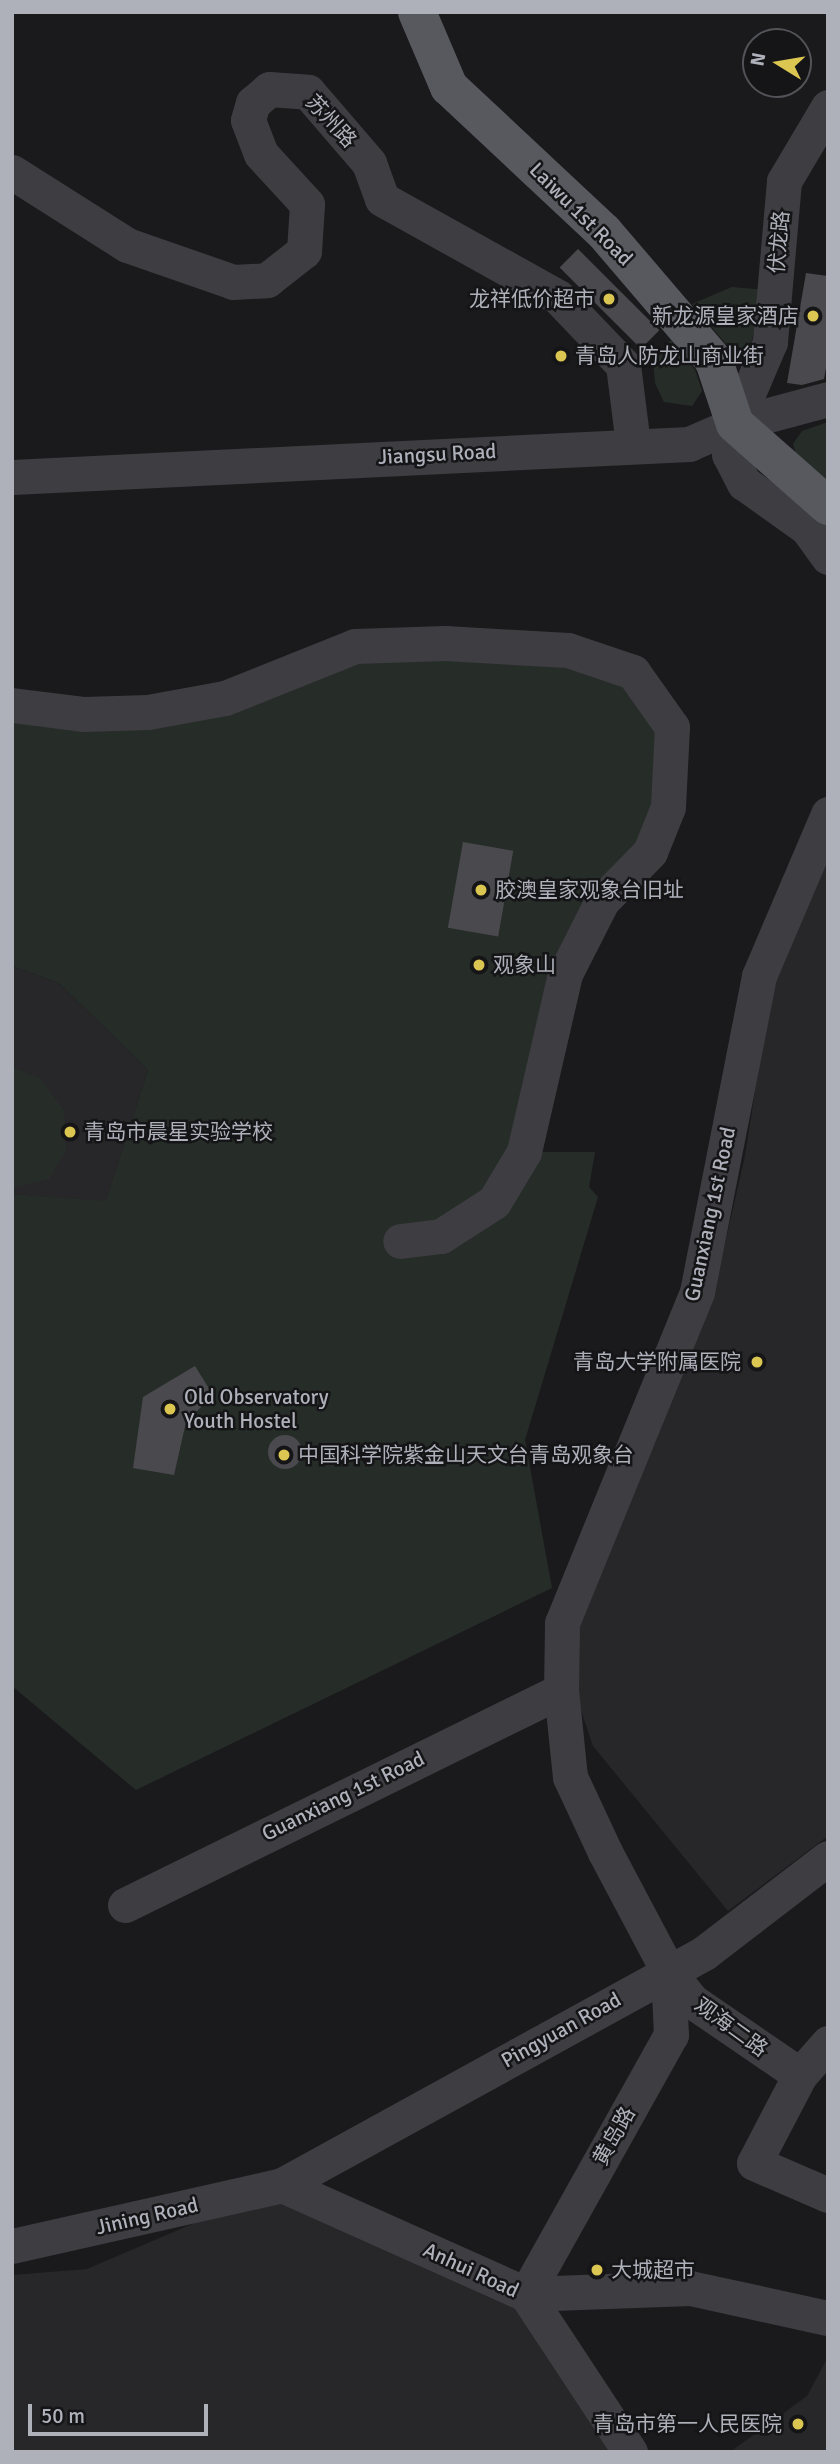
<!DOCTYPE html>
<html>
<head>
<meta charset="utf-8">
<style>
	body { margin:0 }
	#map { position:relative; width:840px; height:2464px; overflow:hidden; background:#1a1a1c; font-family:Signika,"Noto Sans SC",sans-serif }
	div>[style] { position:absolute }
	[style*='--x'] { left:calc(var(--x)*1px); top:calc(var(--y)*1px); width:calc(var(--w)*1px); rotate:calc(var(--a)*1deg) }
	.built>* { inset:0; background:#272629 }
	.green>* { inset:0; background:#262d28 }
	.building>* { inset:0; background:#4a4a4e; transform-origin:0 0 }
	.round { border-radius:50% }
	.minor>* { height:35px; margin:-17.5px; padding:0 17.5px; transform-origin:17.5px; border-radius:17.5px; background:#3e3d42 }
	.major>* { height:38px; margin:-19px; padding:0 19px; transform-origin:19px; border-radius:19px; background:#58585f }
	.dots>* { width:19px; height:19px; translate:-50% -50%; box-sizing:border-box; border:4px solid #151517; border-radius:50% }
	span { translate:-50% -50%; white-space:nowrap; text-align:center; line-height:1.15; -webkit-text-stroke:5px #151517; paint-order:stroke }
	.street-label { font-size:21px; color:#aeb0ba }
	.poi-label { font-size:21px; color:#aeb0ba }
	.right { translate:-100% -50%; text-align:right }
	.left { translate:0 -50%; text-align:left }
	.frame { position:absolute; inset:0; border:14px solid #aeb0ba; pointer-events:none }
	.north { position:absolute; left:742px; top:28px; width:70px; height:70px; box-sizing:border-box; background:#151517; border:2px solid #525358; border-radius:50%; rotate:281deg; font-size:19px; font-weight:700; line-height:28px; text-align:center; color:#aeb0ba }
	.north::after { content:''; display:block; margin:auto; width:24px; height:32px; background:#dcc652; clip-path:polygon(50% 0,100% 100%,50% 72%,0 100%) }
	.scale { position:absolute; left:28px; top:2404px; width:180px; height:32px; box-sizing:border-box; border:4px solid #aeb0ba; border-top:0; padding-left:9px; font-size:21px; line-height:24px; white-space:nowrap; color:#aeb0ba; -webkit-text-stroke:5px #151517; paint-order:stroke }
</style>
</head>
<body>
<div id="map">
	<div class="built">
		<div style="clip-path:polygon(828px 841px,828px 1836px,728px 1911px,593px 1746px,571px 1681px,578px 1603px,656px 1441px,716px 1283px,745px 1156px,777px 949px)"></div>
		<div style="clip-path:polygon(12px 966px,59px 983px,148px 1070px,106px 1202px,12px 1194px)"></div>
		<div style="clip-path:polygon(267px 2192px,514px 2303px,619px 2452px,12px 2452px,12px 2275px,87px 2269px)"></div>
		<div style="clip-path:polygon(828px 2357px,828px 2452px,730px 2452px,807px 2396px)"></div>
	</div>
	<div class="green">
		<div style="clip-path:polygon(732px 287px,766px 290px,747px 358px,732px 351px,692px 304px)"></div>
		<div style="clip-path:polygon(671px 340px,695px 370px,702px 391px,692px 406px,664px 402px,655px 383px,653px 358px)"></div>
		<div style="clip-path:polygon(828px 422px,828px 480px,798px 461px,793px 444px,802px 431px)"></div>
		<div style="clip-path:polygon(355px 646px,633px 672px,672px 727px,668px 807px,602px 901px,525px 1152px,595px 1152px,589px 1187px,598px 1197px,525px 1440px,552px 1588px,136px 1790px,12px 1686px,12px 1194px,106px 1201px,148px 1070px,59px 983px,12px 966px,12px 705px,148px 712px)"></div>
		<div style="clip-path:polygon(12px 1067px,40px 1078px,64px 1111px,66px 1151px,49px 1179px,18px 1187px,12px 1187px)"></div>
	</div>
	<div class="building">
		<div style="left:578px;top:249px;width:115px;height:26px;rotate:45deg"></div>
		<div style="clip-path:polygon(806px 273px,828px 276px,828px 357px,824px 379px,802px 385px,787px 383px)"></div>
		<div style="left:463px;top:842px;width:51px;height:87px;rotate:10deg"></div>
		<div style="clip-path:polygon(195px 1366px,213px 1395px,186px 1422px,174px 1475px,133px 1468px,143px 1397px)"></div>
		<div class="round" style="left:268px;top:1435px;width:34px;height:34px"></div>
	</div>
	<div class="minor">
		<div style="--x:828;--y:107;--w:86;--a:120.7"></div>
		<div style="--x:784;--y:181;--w:162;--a:95"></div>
		<div style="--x:770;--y:342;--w:89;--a:113.1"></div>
		<div style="--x:735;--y:424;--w:31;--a:101"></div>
		<div style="--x:729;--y:454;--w:33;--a:63"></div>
		<div style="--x:744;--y:483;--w:77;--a:35.5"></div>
		<div style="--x:807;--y:528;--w:36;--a:54"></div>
		<div style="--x:12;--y:172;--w:136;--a:32.4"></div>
		<div style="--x:127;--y:245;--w:112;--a:19.2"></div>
		<div style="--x:233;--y:282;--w:34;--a:-3"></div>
		<div style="--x:267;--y:280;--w:47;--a:-38.1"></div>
		<div style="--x:304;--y:251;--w:47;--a:-86.3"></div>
		<div style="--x:307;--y:204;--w:68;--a:-132.6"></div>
		<div style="--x:261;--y:154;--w:36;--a:-111"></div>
		<div style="--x:248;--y:120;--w:18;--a:-74"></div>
		<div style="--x:253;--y:103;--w:21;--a:-41"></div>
		<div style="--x:269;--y:89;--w:39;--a:4"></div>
		<div style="--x:308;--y:92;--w:94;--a:49.3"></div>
		<div style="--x:369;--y:163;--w:38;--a:70"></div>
		<div style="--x:382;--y:199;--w:201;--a:29.1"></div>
		<div style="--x:558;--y:297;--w:94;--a:46.3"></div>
		<div style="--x:623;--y:365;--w:80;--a:82.8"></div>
		<div style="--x:12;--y:477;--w:678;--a:-2.79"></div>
		<div style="--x:689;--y:444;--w:50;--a:-23.5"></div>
		<div style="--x:735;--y:424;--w:96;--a:-15"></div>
		<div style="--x:12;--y:705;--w:73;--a:7.1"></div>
		<div style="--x:84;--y:714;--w:64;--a:-1.8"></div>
		<div style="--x:148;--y:712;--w:78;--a:-10.3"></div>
		<div style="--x:225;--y:698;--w:140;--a:-21.8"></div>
		<div style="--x:355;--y:646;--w:90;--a:-1.9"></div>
		<div style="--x:445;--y:643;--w:123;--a:3.3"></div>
		<div style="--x:568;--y:650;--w:69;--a:18.7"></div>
		<div style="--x:633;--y:672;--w:67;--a:54.7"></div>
		<div style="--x:672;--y:727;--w:80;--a:92.9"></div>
		<div style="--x:668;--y:807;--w:48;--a:111.8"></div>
		<div style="--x:650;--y:852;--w:69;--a:134.4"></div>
		<div style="--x:602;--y:901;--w:82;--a:116.9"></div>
		<div style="--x:565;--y:974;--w:183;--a:103"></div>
		<div style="--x:524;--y:1152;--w:58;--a:121"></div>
		<div style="--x:494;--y:1202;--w:63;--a:147.3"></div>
		<div style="--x:441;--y:1236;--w:41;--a:173"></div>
		<div style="--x:125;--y:1905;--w:486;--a:-26.2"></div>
		<div style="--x:828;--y:2043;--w:43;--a:131.2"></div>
		<div style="--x:800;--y:2075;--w:99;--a:117.6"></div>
		<div style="--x:754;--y:2163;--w:81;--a:23.4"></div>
		<div style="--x:800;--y:2075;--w:131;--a:-145.6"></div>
		<div style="--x:692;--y:2001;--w:38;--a:-129"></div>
		<div style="--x:668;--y:1971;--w:135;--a:-117.9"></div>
		<div style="--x:605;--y:1852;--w:83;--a:-115"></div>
		<div style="--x:570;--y:1777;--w:87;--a:-95.9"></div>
		<div style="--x:561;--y:1690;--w:67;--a:-89.1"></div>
		<div style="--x:562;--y:1623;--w:357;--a:-67.8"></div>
		<div style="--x:697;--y:1292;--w:322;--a:-78.9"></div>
		<div style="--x:759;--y:976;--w:176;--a:-66.9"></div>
		<div style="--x:282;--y:2185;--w:267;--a:24.1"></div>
		<div style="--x:526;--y:2294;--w:189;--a:56.6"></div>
		<div style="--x:12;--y:2246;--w:277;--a:-12.7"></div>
		<div style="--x:282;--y:2185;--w:482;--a:-28.8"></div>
		<div style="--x:704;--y:1953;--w:156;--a:-37.5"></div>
		<div style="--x:526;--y:2294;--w:297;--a:-60.8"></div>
		<div style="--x:671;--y:2035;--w:64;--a:-92.7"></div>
		<div style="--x:526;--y:2294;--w:164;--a:-2.1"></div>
		<div style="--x:690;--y:2288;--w:141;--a:12.3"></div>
	</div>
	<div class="major">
		<div style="--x:417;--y:12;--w:82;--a:66.9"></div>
		<div style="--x:449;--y:87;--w:212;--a:43.1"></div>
		<div style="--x:604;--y:232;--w:170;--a:49.5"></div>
		<div style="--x:714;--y:361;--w:66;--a:71.6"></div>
		<div style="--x:735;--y:424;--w:124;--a:41.4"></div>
	</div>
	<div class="dots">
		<div style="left:609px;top:299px;background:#dcc652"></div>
		<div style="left:813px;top:316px;background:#dcc652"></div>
		<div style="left:561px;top:356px;background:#dcc652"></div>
		<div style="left:481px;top:890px;background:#dcc652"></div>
		<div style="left:479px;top:965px;background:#dcc652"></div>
		<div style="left:70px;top:1132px;background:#dcc652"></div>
		<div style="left:757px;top:1362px;background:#dcc652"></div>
		<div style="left:170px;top:1409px;background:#dcc652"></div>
		<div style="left:284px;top:1455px;background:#dcc652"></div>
		<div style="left:597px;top:2270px;background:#dcc652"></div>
		<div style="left:798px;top:2424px;background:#dcc652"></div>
	</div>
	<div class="street-label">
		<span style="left:331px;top:121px;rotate:47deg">苏州路</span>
		<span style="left:581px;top:214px;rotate:45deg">Laiwu 1st Road</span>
		<span style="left:779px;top:242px;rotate:-85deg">伏龙路</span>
		<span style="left:437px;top:454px;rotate:-3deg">Jiangsu Road</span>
		<span style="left:710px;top:1214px;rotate:-78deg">Guanxiang 1st Road</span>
		<span style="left:343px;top:1796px;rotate:-26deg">Guanxiang 1st Road</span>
		<span style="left:731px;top:2027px;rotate:36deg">观海二路</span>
		<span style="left:561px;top:2030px;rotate:-29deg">Pingyuan Road</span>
		<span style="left:614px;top:2136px;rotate:-61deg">黄岛路</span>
		<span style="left:147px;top:2216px;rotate:-13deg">Jining Road</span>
		<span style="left:471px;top:2270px;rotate:25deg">Anhui Road</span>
	</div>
	<div class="poi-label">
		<span class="right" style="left:595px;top:299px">龙祥低价超市</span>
		<span class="right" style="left:799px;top:316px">新龙源皇家酒店</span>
		<span class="left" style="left:575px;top:356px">青岛人防龙山商业街</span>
		<span class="left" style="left:495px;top:890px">胶澳皇家观象台旧址</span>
		<span class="left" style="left:493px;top:965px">观象山</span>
		<span class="left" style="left:84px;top:1132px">青岛市晨星实验学校</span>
		<span class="right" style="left:741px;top:1362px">青岛大学附属医院</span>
		<span class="left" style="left:184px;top:1409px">Old Observatory<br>Youth Hostel</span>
		<span class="left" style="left:298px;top:1455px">中国科学院紫金山天文台青岛观象台</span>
		<span class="left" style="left:611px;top:2270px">大城超市</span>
		<span class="right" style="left:782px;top:2424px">青岛市第一人民医院</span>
	</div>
	<div class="frame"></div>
	<div class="north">N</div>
	<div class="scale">50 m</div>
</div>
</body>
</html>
